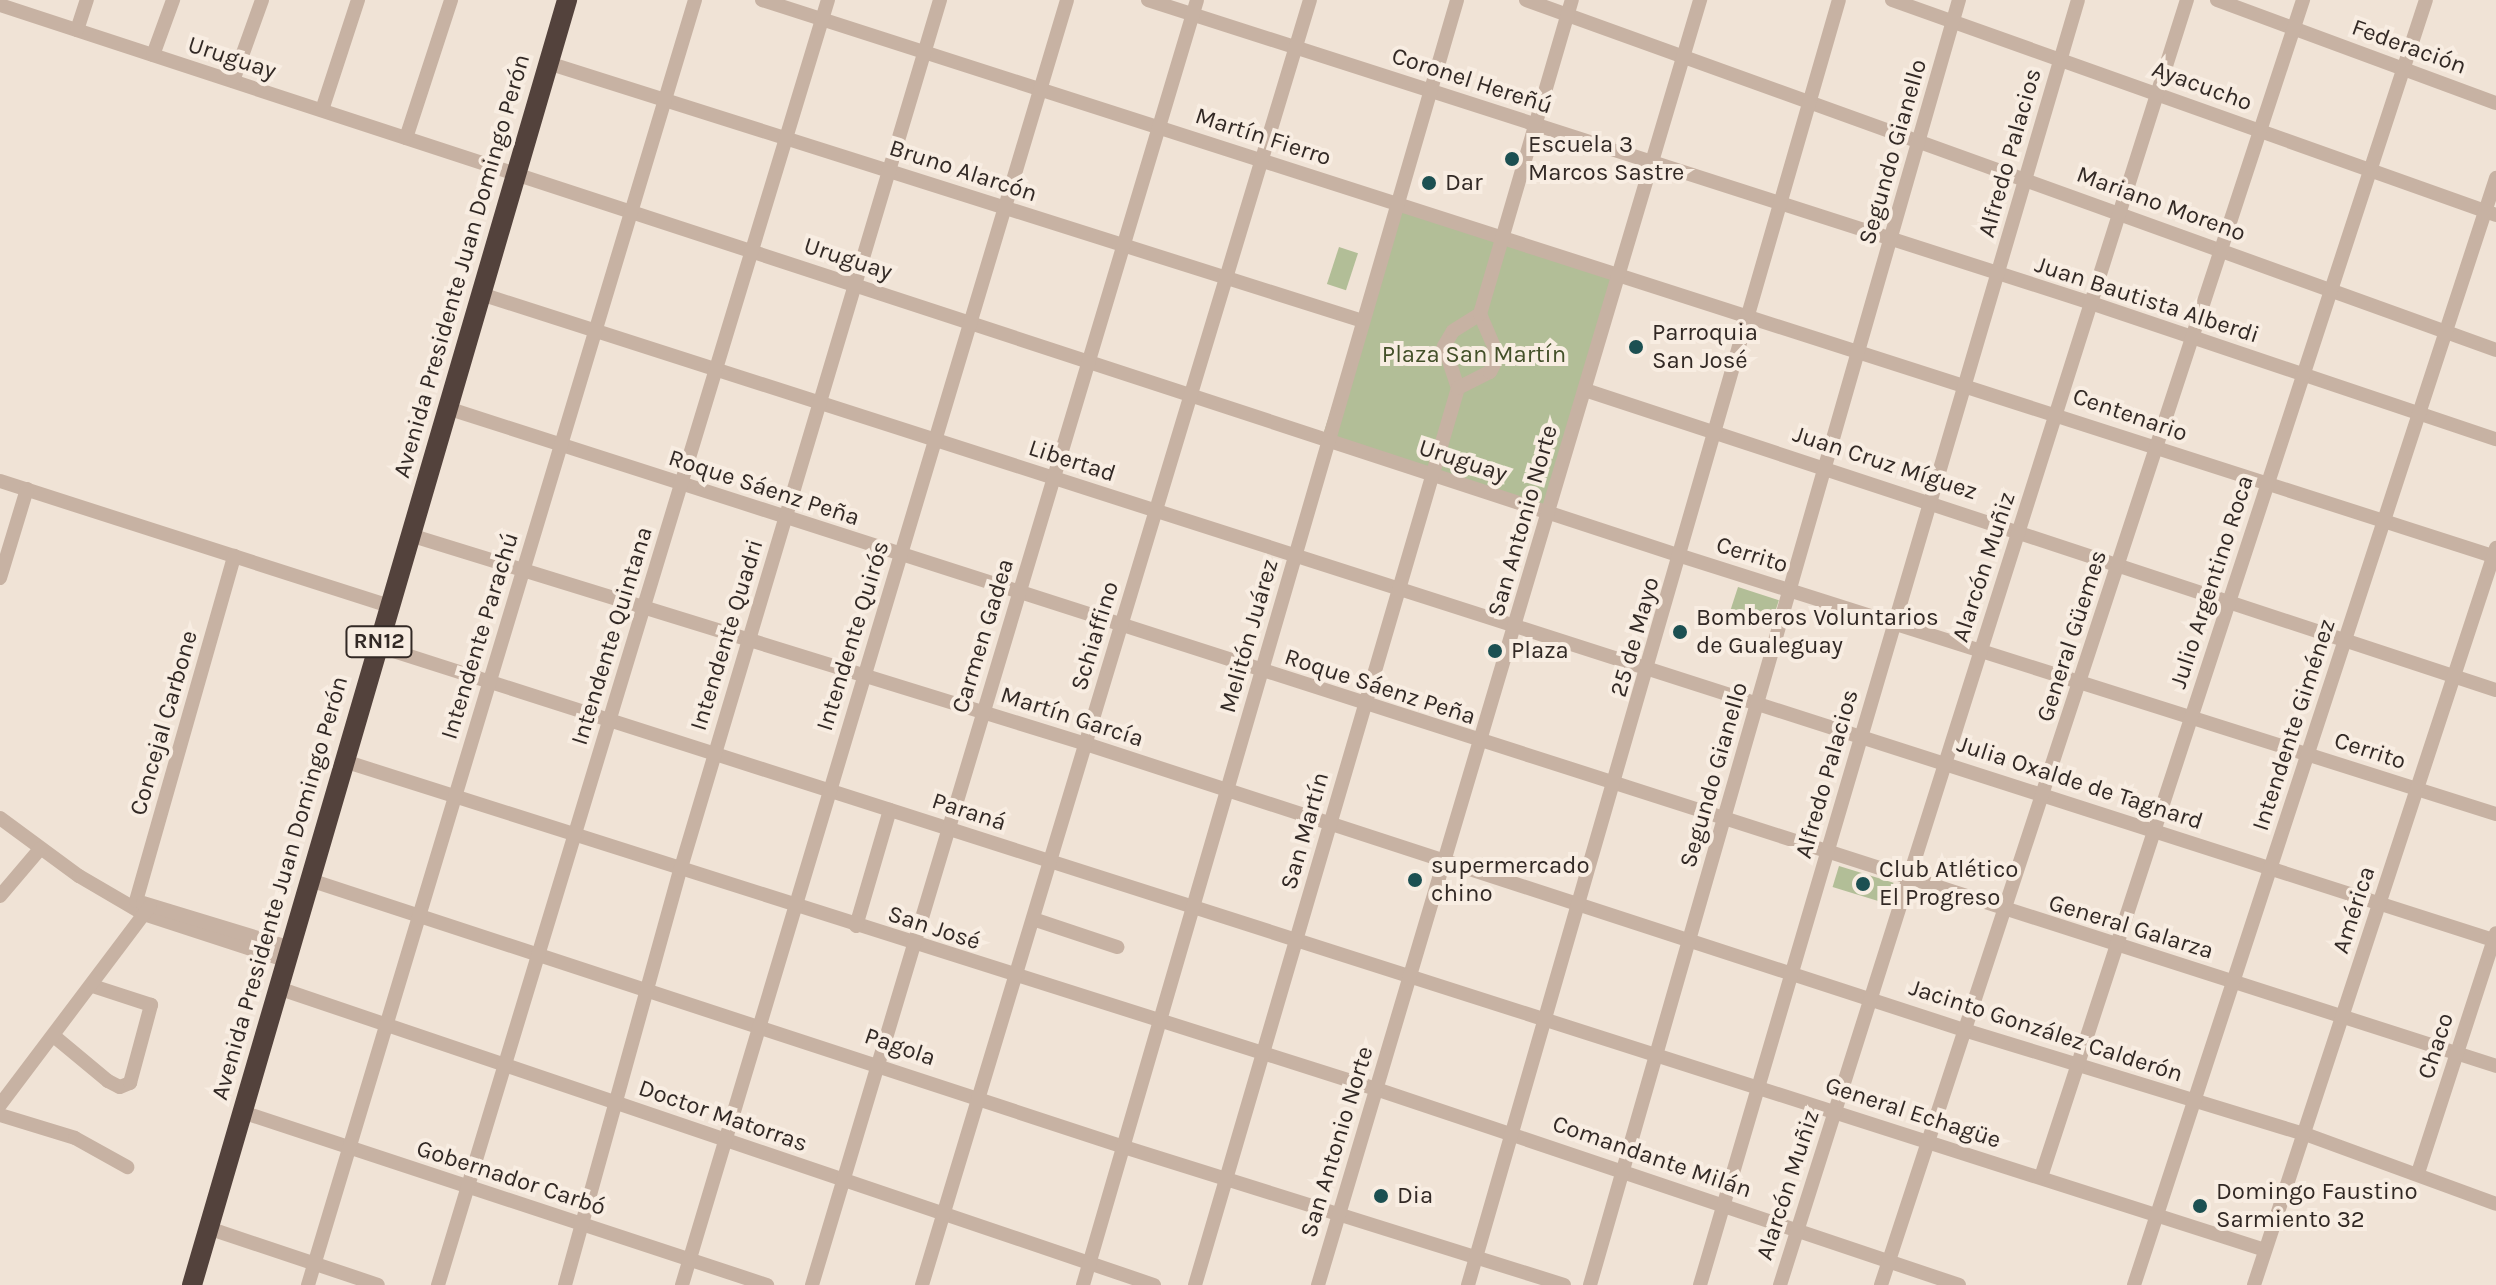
<!DOCTYPE html>
<html>
<head>
<meta charset="utf-8">
<style>
	body { margin:0 }
	#map { position:relative; width:2496px; height:1285px; overflow:hidden; background:#f0e3d6; font-family:Karla,sans-serif }
	div>[style] { position:absolute }
	[style*='--x'] { left:calc(var(--x)*1px); top:calc(var(--y)*1px); width:calc(var(--w)*1px); rotate:calc(var(--a)*1deg) }
	.green>* { inset:0; background:#b2be97; transform-origin:0 0 }
	.minor>* { height:14px; margin:-7px; padding:0 7px; transform-origin:7px; border-radius:7px; background:#c7b2a3 }
	.highway>* { height:20px; margin:-10px; padding:0 10px; transform-origin:10px; border-radius:10px; background:#53423c }
	.dots>* { width:22px; height:22px; translate:-50% -50%; box-sizing:border-box; border:4px solid #f8ede2; border-radius:50% }
	span { translate:-50% -50%; white-space:nowrap; text-align:center; line-height:1.15; -webkit-text-stroke:8px #f8ede2; paint-order:stroke }
	.shield-label span { padding:2px 6px; background:#f8ede2; border:2px solid; border-radius:6px; -webkit-text-stroke-width:0 }
	.shield-label { font-size:22px; color:#322925; font-weight:700 }
	.street-label { font-size:24px; color:#322925 }
	.poi-label { font-size:24px; color:#322925 }
	.left { translate:0 -50%; text-align:left }
	.park-label { font-size:24px; color:#435029 }
</style>
</head>
<body>
<div id="map">
	<div class="green">
		<div style="left:1398px;top:204px;width:232px;height:245px;rotate:18deg"></div>
		<div style="left:1339px;top:247px;width:20px;height:39px;rotate:18deg"></div>
		<div style="left:1738px;top:587px;width:43px;height:30px;rotate:18deg"></div>
		<div style="left:1839px;top:866px;width:57px;height:22px;rotate:17deg"></div>
	</div>
	<div class="minor">
		<div style="--x:762;--y:0;--w:1821;--a:17.81"></div>
		<div style="--x:1148;--y:0;--w:990;--a:17.81"></div>
		<div style="--x:2091;--y:303;--w:427;--a:18.6"></div>
		<div style="--x:1526;--y:0;--w:1031;--a:19.84"></div>
		<div style="--x:1892;--y:0;--w:641;--a:19.59"></div>
		<div style="--x:2217;--y:0;--w:297;--a:20.3"></div>
		<div style="--x:0;--y:5;--w:1769;--a:18.15"></div>
		<div style="--x:1681;--y:556;--w:855;--a:17.57"></div>
		<div style="--x:77;--y:30;--w:32;--a:-72"></div>
		<div style="--x:153;--y:55;--w:59;--a:-70"></div>
		<div style="--x:548;--y:63;--w:855;--a:17.57"></div>
		<div style="--x:233;--y:81;--w:86;--a:-70.3"></div>
		<div style="--x:322;--y:110;--w:116;--a:-71.9"></div>
		<div style="--x:406;--y:138;--w:145;--a:-71.9"></div>
		<div style="--x:481;--y:294;--w:2116;--a:17.8"></div>
		<div style="--x:1458;--y:388;--w:44;--a:-108.4"></div>
		<div style="--x:1444;--y:346;--w:17;--a:-59"></div>
		<div style="--x:1453;--y:331;--w:32;--a:-32"></div>
		<div style="--x:1585;--y:390;--w:959;--a:18.23"></div>
		<div style="--x:447;--y:408;--w:2152;--a:17.8"></div>
		<div style="--x:0;--y:481;--w:409;--a:17.8"></div>
		<div style="--x:410;--y:535;--w:708;--a:17.18"></div>
		<div style="--x:1086;--y:744;--w:923;--a:18.04"></div>
		<div style="--x:1964;--y:1030;--w:357;--a:17"></div>
		<div style="--x:2305;--y:1134;--w:203;--a:20.1"></div>
		<div style="--x:0;--y:578;--w:93;--a:-73.1"></div>
		<div style="--x:378;--y:646;--w:1981;--a:17.75"></div>
		<div style="--x:344;--y:761;--w:1083;--a:17.63"></div>
		<div style="--x:1376;--y:1089;--w:615;--a:18.58"></div>
		<div style="--x:0;--y:818;--w:98;--a:36.3"></div>
		<div style="--x:79;--y:876;--w:75;--a:30.3"></div>
		<div style="--x:144;--y:914;--w:148;--a:18.1"></div>
		<div style="--x:310;--y:880;--w:857;--a:18.16"></div>
		<div style="--x:1124;--y:1147;--w:461;--a:17.4"></div>
		<div style="--x:0;--y:896;--w:62;--a:-49.6"></div>
		<div style="--x:136;--y:901;--w:359;--a:-74.1"></div>
		<div style="--x:143;--y:903;--w:152;--a:16.9"></div>
		<div style="--x:1033;--y:919;--w:89;--a:18.4"></div>
		<div style="--x:856;--y:926;--w:121;--a:-73.7"></div>
		<div style="--x:278;--y:988;--w:925;--a:18.73"></div>
		<div style="--x:55;--y:1037;--w:69;--a:39.7"></div>
		<div style="--x:108;--y:1081;--w:13;--a:27"></div>
		<div style="--x:120;--y:1087;--w:11;--a:-22"></div>
		<div style="--x:130;--y:1083;--w:81;--a:-74.9"></div>
		<div style="--x:151;--y:1005;--w:61;--a:-161.9"></div>
		<div style="--x:0;--y:1105;--w:249;--a:-53"></div>
		<div style="--x:242;--y:1112;--w:553;--a:18.24"></div>
		<div style="--x:0;--y:1115;--w:78;--a:17"></div>
		<div style="--x:75;--y:1138;--w:60;--a:29.1"></div>
		<div style="--x:2418;--y:1173;--w:252;--a:-72"></div>
		<div style="--x:2041;--y:1177;--w:1238;--a:-71.89"></div>
		<div style="--x:208;--y:1228;--w:179;--a:18.5"></div>
		<div style="--x:308;--y:1285;--w:1342;--a:-73.24"></div>
		<div style="--x:438;--y:1285;--w:1343;--a:-73.12"></div>
		<div style="--x:565;--y:1285;--w:430;--a:-74.5"></div>
		<div style="--x:680;--y:871;--w:909;--a:-73.38"></div>
		<div style="--x:682;--y:1285;--w:1341;--a:-73.32"></div>
		<div style="--x:812;--y:1285;--w:1341;--a:-73.32"></div>
		<div style="--x:922;--y:1285;--w:1342;--a:-73.2"></div>
		<div style="--x:1083;--y:1285;--w:1338;--a:-73.77"></div>
		<div style="--x:1195;--y:1285;--w:935;--a:-73.66"></div>
		<div style="--x:1458;--y:388;--w:36;--a:-27"></div>
		<div style="--x:1490;--y:372;--w:18;--a:-63"></div>
		<div style="--x:1498;--y:356;--w:46;--a:-113.2"></div>
		<div style="--x:1480;--y:314;--w:327;--a:-73.7"></div>
		<div style="--x:1318;--y:1285;--w:1341;--a:-73.44"></div>
		<div style="--x:1468;--y:1285;--w:1337;--a:-73.9"></div>
		<div style="--x:1590;--y:1285;--w:1337;--a:-73.98"></div>
		<div style="--x:1700;--y:1285;--w:1339;--a:-73.61"></div>
		<div style="--x:1780;--y:1285;--w:1348;--a:-72.43"></div>
		<div style="--x:1881;--y:1285;--w:1353;--a:-71.82"></div>
		<div style="--x:2134;--y:1285;--w:1165;--a:-71.89"></div>
		<div style="--x:2254;--y:1285;--w:776;--a:-71.82"></div>
	</div>
	<div class="highway">
		<div style="--x:192;--y:1285;--w:1339;--a:-73.73"></div>
	</div>
	<div class="dots">
		<div style="left:1512px;top:159px;background:#1c5052"></div>
		<div style="left:1429px;top:183px;background:#1c5052"></div>
		<div style="left:1636px;top:347px;background:#1c5052"></div>
		<div style="left:1680px;top:632px;background:#1c5052"></div>
		<div style="left:1495px;top:651px;background:#1c5052"></div>
		<div style="left:1415px;top:880px;background:#1c5052"></div>
		<div style="left:1863px;top:884px;background:#1c5052"></div>
		<div style="left:1381px;top:1196px;background:#1c5052"></div>
		<div style="left:2200px;top:1206px;background:#1c5052"></div>
	</div>
	<div class="shield-label">
		<span style="left:379px;top:642px">RN12</span>
	</div>
	<div class="street-label">
		<span style="left:2409px;top:47px;rotate:20deg">Federación</span>
		<span style="left:232px;top:58px;rotate:18deg">Uruguay</span>
		<span style="left:1472px;top:81px;rotate:18deg">Coronel Hereñú</span>
		<span style="left:2202px;top:86px;rotate:20deg">Ayacucho</span>
		<span style="left:1263px;top:137px;rotate:18deg">Martín Fierro</span>
		<span style="left:1893px;top:152px;rotate:-74deg">Segundo Gianello</span>
		<span style="left:2010px;top:153px;rotate:-74deg">Alfredo Palacios</span>
		<span style="left:963px;top:171px;rotate:18deg">Bruno Alarcón</span>
		<span style="left:2161px;top:204px;rotate:20deg">Mariano Moreno</span>
		<span style="left:848px;top:259px;rotate:18deg">Uruguay</span>
		<span style="left:462px;top:266px;rotate:-74deg">Avenida Presidente Juan Domingo Perón</span>
		<span style="left:2147px;top:300px;rotate:18deg">Juan Bautista Alberdi</span>
		<span style="left:2130px;top:415px;rotate:19deg">Centenario</span>
		<span style="left:1072px;top:461px;rotate:18deg">Libertad</span>
		<span style="left:1463px;top:461px;rotate:18deg">Uruguay</span>
		<span style="left:1885px;top:463px;rotate:18deg">Juan Cruz Míguez</span>
		<span style="left:764px;top:488px;rotate:18deg">Roque Sáenz Peña</span>
		<span style="left:1523px;top:521px;rotate:-74deg">San Antonio Norte</span>
		<span style="left:1752px;top:555px;rotate:17deg">Cerrito</span>
		<span style="left:1984px;top:567px;rotate:-72deg">Alarcón Muñiz</span>
		<span style="left:2212px;top:582px;rotate:-72deg">Julio Argentino Roca</span>
		<span style="left:727px;top:635px;rotate:-73deg">Intendente Quadri</span>
		<span style="left:480px;top:636px;rotate:-73deg">Intendente Parachú</span>
		<span style="left:612px;top:636px;rotate:-73deg">Intendente Quintana</span>
		<span style="left:853px;top:636px;rotate:-73deg">Intendente Quirós</span>
		<span style="left:983px;top:636px;rotate:-73deg">Carmen Gadea</span>
		<span style="left:1095px;top:636px;rotate:-73deg">Schiaffino</span>
		<span style="left:1249px;top:636px;rotate:-74deg">Melitón Juárez</span>
		<span style="left:2072px;top:636px;rotate:-72deg">General Güemes</span>
		<span style="left:1635px;top:637px;rotate:-74deg">25 de Mayo</span>
		<span style="left:1380px;top:687px;rotate:18deg">Roque Sáenz Peña</span>
		<span style="left:1072px;top:717px;rotate:18deg">Martín García</span>
		<span style="left:164px;top:723px;rotate:-74deg">Concejal Carbone</span>
		<span style="left:2294px;top:725px;rotate:-72deg">Intendente Giménez</span>
		<span style="left:2370px;top:751px;rotate:18deg">Cerrito</span>
		<span style="left:1827px;top:774px;rotate:-74deg">Alfredo Palacios</span>
		<span style="left:1714px;top:775px;rotate:-74deg">Segundo Gianello</span>
		<span style="left:2080px;top:783px;rotate:18deg">Julia Oxalde de Tagnard</span>
		<span style="left:969px;top:812px;rotate:18deg">Paraná</span>
		<span style="left:1305px;top:831px;rotate:-74deg">San Martín</span>
		<span style="left:280px;top:888px;rotate:-74deg">Avenida Presidente Juan Domingo Perón</span>
		<span style="left:2354px;top:910px;rotate:-72deg">América</span>
		<span style="left:2131px;top:927px;rotate:17deg">General Galarza</span>
		<span style="left:934px;top:928px;rotate:18deg">San José</span>
		<span style="left:2046px;top:1031px;rotate:18deg">Jacinto González Calderón</span>
		<span style="left:2436px;top:1046px;rotate:-72deg">Chaco</span>
		<span style="left:900px;top:1047px;rotate:19deg">Pagola</span>
		<span style="left:1913px;top:1113px;rotate:18deg">General Echagüe</span>
		<span style="left:723px;top:1116px;rotate:19deg">Doctor Matorras</span>
		<span style="left:1337px;top:1142px;rotate:-73deg">San Antonio Norte</span>
		<span style="left:1652px;top:1157px;rotate:19deg">Comandante Milán</span>
		<span style="left:511px;top:1178px;rotate:18deg">Gobernador Carbó</span>
		<span style="left:1788px;top:1185px;rotate:-72deg">Alarcón Muñiz</span>
	</div>
	<div class="poi-label">
		<span class="left" style="left:1528px;top:159px">Escuela 3<br>Marcos Sastre</span>
		<span class="left" style="left:1445px;top:183px">Dar</span>
		<span class="left" style="left:1652px;top:347px">Parroquia<br>San José</span>
		<span class="left" style="left:1696px;top:632px">Bomberos Voluntarios<br>de Gualeguay</span>
		<span class="left" style="left:1511px;top:651px">Plaza</span>
		<span class="left" style="left:1431px;top:880px">supermercado<br>chino</span>
		<span class="left" style="left:1879px;top:884px">Club Atlético<br>El Progreso</span>
		<span class="left" style="left:2216px;top:1206px">Domingo Faustino<br>Sarmiento 32</span>
		<span class="left" style="left:1397px;top:1196px">Dia</span>
	</div>
	<div class="park-label">
		<span style="left:1474px;top:355px">Plaza San Martín</span>
	</div>
</div>
</body>
</html>
